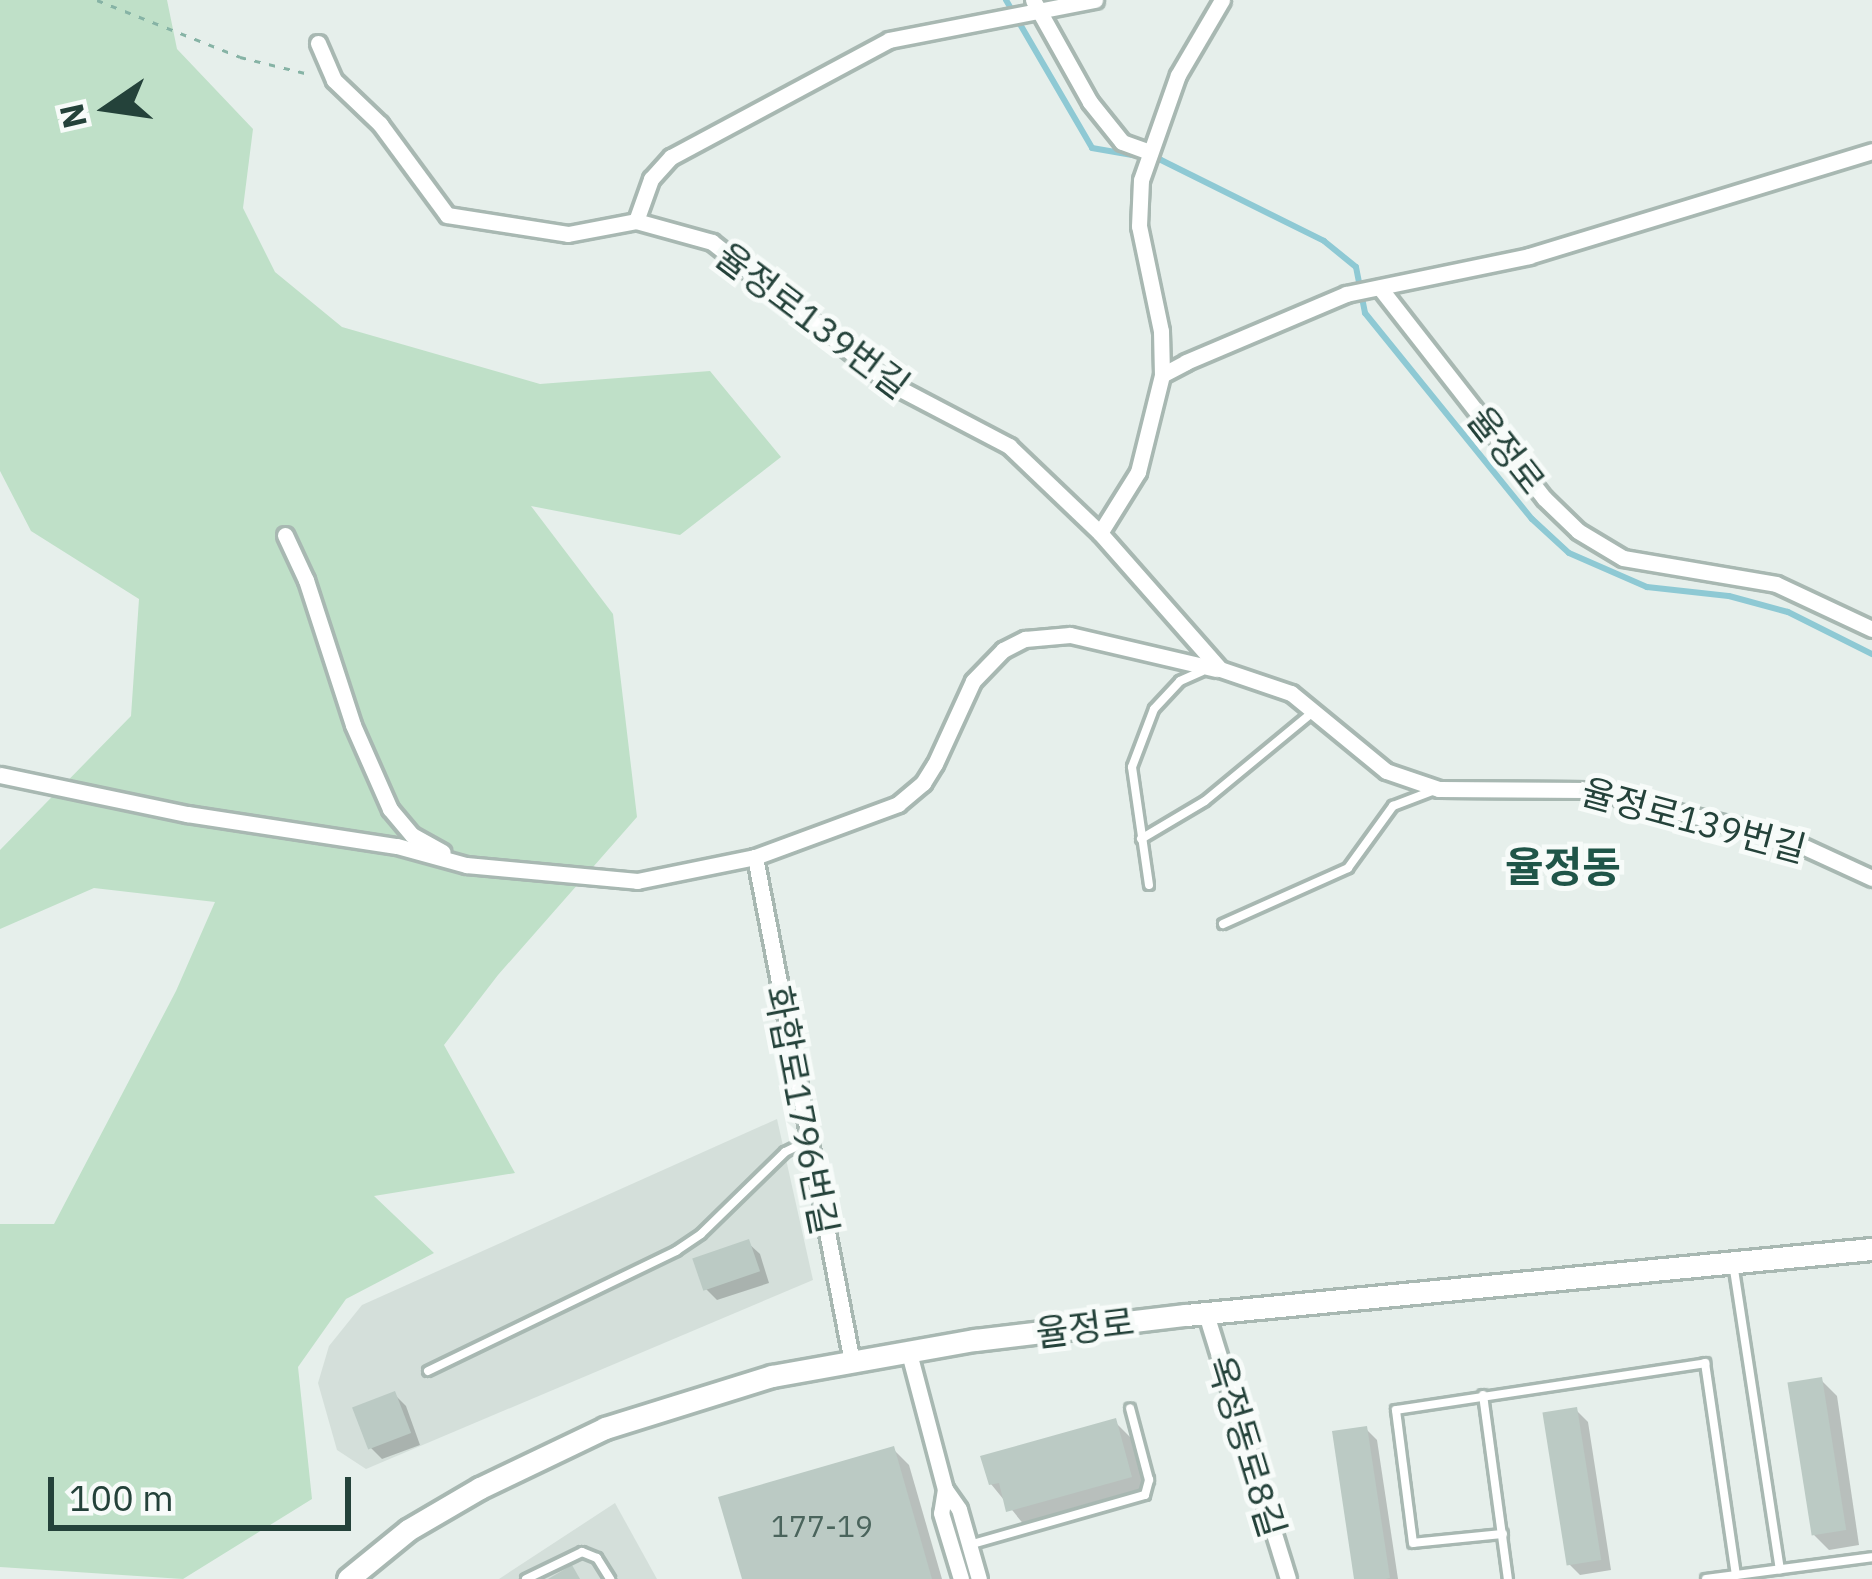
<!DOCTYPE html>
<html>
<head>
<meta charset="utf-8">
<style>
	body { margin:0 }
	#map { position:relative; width:1872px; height:1579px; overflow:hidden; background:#e6efeb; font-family:"IBM Plex Sans","Noto Sans KR",sans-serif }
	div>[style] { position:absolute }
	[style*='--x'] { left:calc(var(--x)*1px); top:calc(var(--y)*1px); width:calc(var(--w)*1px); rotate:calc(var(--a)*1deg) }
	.built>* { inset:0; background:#d4dfda }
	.green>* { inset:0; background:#bfe0c8 }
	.shadow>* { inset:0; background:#0003 }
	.stream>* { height:6px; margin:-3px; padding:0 3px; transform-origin:3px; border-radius:3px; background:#8ec9d4 }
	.building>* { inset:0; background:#bbcac4; transform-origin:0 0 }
	.path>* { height:3px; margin-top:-1.5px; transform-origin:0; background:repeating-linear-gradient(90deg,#86b3a5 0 6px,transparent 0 15px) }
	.roads { filter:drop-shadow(3px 0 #a8b8b2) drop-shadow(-3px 0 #a8b8b2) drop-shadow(0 3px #a8b8b2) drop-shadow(0 -3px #a8b8b2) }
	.lane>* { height:8px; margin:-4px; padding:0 4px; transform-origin:4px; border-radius:4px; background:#fff }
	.street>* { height:15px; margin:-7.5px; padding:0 7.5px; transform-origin:7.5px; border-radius:7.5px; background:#fff }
	.secondary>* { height:21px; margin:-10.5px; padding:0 10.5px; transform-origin:10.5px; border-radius:10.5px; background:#fff }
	span { translate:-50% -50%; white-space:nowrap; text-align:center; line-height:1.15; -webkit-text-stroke:10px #f7fbf9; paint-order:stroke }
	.number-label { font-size:30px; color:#4a645c }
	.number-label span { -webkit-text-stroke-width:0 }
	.street-label { font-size:36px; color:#24423a }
	.quarter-label { font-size:42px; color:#1f5548; font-weight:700 }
	.north { position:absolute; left:48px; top:48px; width:120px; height:120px; -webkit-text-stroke:9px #f7fbf9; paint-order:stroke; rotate:257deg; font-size:33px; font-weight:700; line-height:48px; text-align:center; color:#24423a }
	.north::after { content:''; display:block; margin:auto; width:42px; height:54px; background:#24423a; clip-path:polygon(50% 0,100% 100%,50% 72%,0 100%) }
	.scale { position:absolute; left:48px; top:1477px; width:303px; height:54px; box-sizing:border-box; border:6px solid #24423a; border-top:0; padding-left:15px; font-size:36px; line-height:42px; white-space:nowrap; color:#24423a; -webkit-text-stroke:9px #f7fbf9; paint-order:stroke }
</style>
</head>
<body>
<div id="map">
	<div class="built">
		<div style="clip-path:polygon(777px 1119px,813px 1280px,366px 1469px,337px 1450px,318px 1383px,329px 1346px,362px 1305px)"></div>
		<div style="clip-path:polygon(615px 1503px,657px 1579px,499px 1579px)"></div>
	</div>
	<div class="green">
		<div style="clip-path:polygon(0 0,167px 0,177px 49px,253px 129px,243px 208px,275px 272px,342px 327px,540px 384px,710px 371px,781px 457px,680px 535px,531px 506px,613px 614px,637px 817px,498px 975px,444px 1045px,515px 1173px,374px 1196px,434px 1253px,346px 1299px,298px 1367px,312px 1499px,183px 1579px,0 1567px,0 1224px,54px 1224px,176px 991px,215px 902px,94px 888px,0 929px,0 850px,131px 716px,139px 599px,31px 531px,0 471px)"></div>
	</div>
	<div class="shadow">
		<div style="clip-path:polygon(748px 1243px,760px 1254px,769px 1283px,717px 1300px,706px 1289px)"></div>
		<div style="clip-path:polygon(1821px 1380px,1837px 1396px,1859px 1545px,1829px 1550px,1813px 1534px)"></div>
		<div style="clip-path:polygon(394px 1394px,406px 1406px,420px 1445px,382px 1459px,371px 1448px)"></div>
		<div style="clip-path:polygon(1576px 1410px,1588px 1422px,1611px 1570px,1580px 1575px,1568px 1563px)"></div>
		<div style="clip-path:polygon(1115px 1422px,1131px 1438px,1146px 1493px,1025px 1526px,991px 1484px)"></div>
		<div style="clip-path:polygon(1366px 1429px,1377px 1440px,1398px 1579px,1357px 1579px)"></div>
		<div style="clip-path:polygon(893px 1449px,909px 1465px,942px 1579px,745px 1579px)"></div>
	</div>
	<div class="stream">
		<div style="--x:1006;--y:0;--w:171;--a:59.8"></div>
		<div style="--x:1092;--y:148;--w:70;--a:9.9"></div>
		<div style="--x:1161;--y:160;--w:182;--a:26.4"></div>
		<div style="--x:1324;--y:241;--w:41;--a:39.1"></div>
		<div style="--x:1356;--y:267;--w:47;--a:78.9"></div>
		<div style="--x:1365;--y:313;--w:265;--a:51"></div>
		<div style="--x:1532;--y:519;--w:50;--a:42.6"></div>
		<div style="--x:1569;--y:553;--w:85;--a:23.6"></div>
		<div style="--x:1647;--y:587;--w:82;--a:6.3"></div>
		<div style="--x:1729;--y:596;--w:61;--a:15.2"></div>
		<div style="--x:1788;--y:612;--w:94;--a:26.6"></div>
	</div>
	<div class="building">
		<div style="left:749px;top:1239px;width:34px;height:60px;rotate:71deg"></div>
		<div style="left:1822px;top:1377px;width:155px;height:35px;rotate:81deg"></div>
		<div style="left:395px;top:1391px;width:45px;height:46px;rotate:69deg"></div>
		<div style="left:1577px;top:1407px;width:155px;height:35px;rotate:81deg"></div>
		<div style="clip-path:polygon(1116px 1418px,1132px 1477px,1006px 1512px,999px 1483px,989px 1485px,980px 1456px)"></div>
		<div style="clip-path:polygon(1367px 1426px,1390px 1578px,1386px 1579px,1354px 1579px,1332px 1431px)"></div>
		<div style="clip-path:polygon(894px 1446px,932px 1579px,742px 1579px,718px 1497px)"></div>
		<div style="clip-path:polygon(572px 1565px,580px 1579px,548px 1579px)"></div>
	</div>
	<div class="path">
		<div style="--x:97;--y:0;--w:154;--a:21.7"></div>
		<div style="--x:240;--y:57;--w:71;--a:13.8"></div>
	</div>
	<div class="roads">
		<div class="lane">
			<div style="--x:1141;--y:839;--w:74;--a:-30.7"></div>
			<div style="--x:1205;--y:801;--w:140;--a:-39.5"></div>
			<div style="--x:1149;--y:885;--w:119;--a:-98.2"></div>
			<div style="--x:1132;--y:767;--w:62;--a:-69.2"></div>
			<div style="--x:1154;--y:709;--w:38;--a:-47"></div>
			<div style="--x:1180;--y:681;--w:24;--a:-24"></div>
			<div style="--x:1223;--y:924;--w:137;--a:-24.1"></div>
			<div style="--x:1348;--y:868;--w:77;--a:-54"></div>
			<div style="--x:1393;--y:806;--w:42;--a:-21"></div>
			<div style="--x:1733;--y:1263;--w:310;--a:81.3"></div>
			<div style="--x:428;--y:1371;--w:276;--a:-25.8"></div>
			<div style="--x:676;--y:1251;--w:30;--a:-34"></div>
			<div style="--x:701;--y:1234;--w:117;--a:-44.3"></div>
			<div style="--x:785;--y:1152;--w:25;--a:-26"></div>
			<div style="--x:1483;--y:1395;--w:186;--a:82.3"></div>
			<div style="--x:1503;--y:1534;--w:90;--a:174.3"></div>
			<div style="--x:1413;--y:1543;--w:134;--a:-97.3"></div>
			<div style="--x:1396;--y:1410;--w:313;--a:-8.6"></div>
			<div style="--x:1705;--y:1363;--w:214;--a:81.7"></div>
			<div style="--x:969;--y:1545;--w:183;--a:-15.9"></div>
			<div style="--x:1145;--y:1495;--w:16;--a:-75"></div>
			<div style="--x:1149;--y:1480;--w:74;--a:-104.8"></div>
			<div style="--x:526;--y:1579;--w:62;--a:-25.7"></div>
			<div style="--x:582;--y:1552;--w:16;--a:22"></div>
			<div style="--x:597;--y:1558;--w:25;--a:58"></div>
			<div style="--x:1706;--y:1579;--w:167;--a:-7.5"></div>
		</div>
		<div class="street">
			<div style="--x:1033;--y:0;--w:117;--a:60.8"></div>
			<div style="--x:1090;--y:102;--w:51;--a:51.3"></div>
			<div style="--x:1122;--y:142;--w:29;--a:20"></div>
			<div style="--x:318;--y:43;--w:40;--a:66.6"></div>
			<div style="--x:334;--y:80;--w:64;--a:43.7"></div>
			<div style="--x:380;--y:124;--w:113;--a:53.6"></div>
			<div style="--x:447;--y:215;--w:122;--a:8.9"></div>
			<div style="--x:568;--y:234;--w:69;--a:-10.8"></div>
			<div style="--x:636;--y:221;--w:79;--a:15.4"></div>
			<div style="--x:712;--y:242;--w:226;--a:38.5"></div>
			<div style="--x:889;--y:383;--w:136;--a:27.7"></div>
			<div style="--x:1009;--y:446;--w:126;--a:43.7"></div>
			<div style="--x:1100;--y:533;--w:181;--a:48.6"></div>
			<div style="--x:1220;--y:669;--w:75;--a:18.7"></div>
			<div style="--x:1291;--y:693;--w:123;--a:39.4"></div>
			<div style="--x:1386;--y:771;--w:56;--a:18.8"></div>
			<div style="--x:1439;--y:789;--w:148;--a:0.4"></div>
			<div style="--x:1587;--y:790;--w:204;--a:13.6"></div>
			<div style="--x:1785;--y:838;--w:96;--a:24.7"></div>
			<div style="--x:636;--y:221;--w:45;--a:-70.3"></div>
			<div style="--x:651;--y:179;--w:30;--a:-48"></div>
			<div style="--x:671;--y:157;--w:247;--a:-28.2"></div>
			<div style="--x:889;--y:40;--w:210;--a:-11"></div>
			<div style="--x:1380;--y:288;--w:266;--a:52"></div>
			<div style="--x:1544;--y:498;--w:47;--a:44.1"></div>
			<div style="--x:1578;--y:531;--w:52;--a:31"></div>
			<div style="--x:1623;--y:558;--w:155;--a:9.6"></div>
			<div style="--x:1776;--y:584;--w:106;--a:25.1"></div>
			<div style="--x:1162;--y:375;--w:44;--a:-91.3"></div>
			<div style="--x:1161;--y:331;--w:107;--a:-101.8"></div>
			<div style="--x:1139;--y:226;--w:46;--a:-87.5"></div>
			<div style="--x:1141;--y:180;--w:111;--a:-70.6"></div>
			<div style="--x:1178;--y:75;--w:87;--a:-59.6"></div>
			<div style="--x:1100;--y:533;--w:72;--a:-58.1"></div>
			<div style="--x:1138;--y:472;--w:100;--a:-76.1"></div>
			<div style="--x:1162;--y:375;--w:27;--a:-28"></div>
			<div style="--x:1186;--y:362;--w:174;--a:-23"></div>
			<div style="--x:1346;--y:294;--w:187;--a:-11.7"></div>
			<div style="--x:1529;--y:256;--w:359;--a:-17"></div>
			<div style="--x:285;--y:535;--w:50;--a:65"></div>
			<div style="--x:306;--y:580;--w:152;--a:72"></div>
			<div style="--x:353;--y:725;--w:92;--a:66.2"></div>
			<div style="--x:390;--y:809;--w:34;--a:50"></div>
			<div style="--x:412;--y:835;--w:35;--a:29"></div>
			<div style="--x:0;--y:775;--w:191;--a:11.8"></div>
			<div style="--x:187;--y:814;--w:212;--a:8.7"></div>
			<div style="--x:397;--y:846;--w:72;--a:15.4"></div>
			<div style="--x:466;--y:865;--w:172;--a:5.3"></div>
			<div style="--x:637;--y:881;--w:120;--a:-11.5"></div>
			<div style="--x:755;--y:857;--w:153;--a:-20.3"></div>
			<div style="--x:898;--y:804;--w:33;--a:-40"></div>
			<div style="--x:923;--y:783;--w:22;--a:-58"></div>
			<div style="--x:935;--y:764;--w:91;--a:-65.4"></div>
			<div style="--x:973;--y:681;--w:43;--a:-45.9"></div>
			<div style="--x:1003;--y:650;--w:25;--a:-27"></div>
			<div style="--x:1025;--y:639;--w:45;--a:-5.1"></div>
			<div style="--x:1070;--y:635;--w:150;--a:13.1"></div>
			<div style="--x:755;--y:857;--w:514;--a:79.13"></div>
			<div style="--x:1206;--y:1314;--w:277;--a:72.8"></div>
			<div style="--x:909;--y:1353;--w:141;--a:75.2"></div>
			<div style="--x:945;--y:1489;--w:24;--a:55"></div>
			<div style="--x:959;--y:1509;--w:73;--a:74.1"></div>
			<div style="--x:945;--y:1489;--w:24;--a:99"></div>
			<div style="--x:941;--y:1513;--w:69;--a:73.1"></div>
		</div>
		<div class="secondary">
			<div style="--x:348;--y:1579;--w:77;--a:-39.2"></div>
			<div style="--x:408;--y:1530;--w:83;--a:-30.3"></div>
			<div style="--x:480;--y:1488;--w:139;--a:-25.6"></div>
			<div style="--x:605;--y:1428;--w:175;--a:-17.3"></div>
			<div style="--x:772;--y:1376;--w:206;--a:-10.1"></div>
			<div style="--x:975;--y:1340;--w:212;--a:-6.8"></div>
			<div style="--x:1186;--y:1315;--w:689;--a:-5.5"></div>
		</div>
	</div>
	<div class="number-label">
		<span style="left:822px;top:1526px">177-19</span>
	</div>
	<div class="street-label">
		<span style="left:813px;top:320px;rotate:37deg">율정로139번길</span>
		<span style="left:1507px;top:450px;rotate:52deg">율정로</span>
		<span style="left:1694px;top:820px;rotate:15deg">율정로139번길</span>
		<span style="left:802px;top:1110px;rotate:79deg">화합로1796번길</span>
		<span style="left:1085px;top:1327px;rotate:-7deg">율정로</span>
		<span style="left:1247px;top:1446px;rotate:73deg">옥정동로8길</span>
	</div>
	<div class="quarter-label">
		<span style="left:1563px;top:867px">율정동</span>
	</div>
	<div class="north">N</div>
	<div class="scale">100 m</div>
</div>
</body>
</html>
